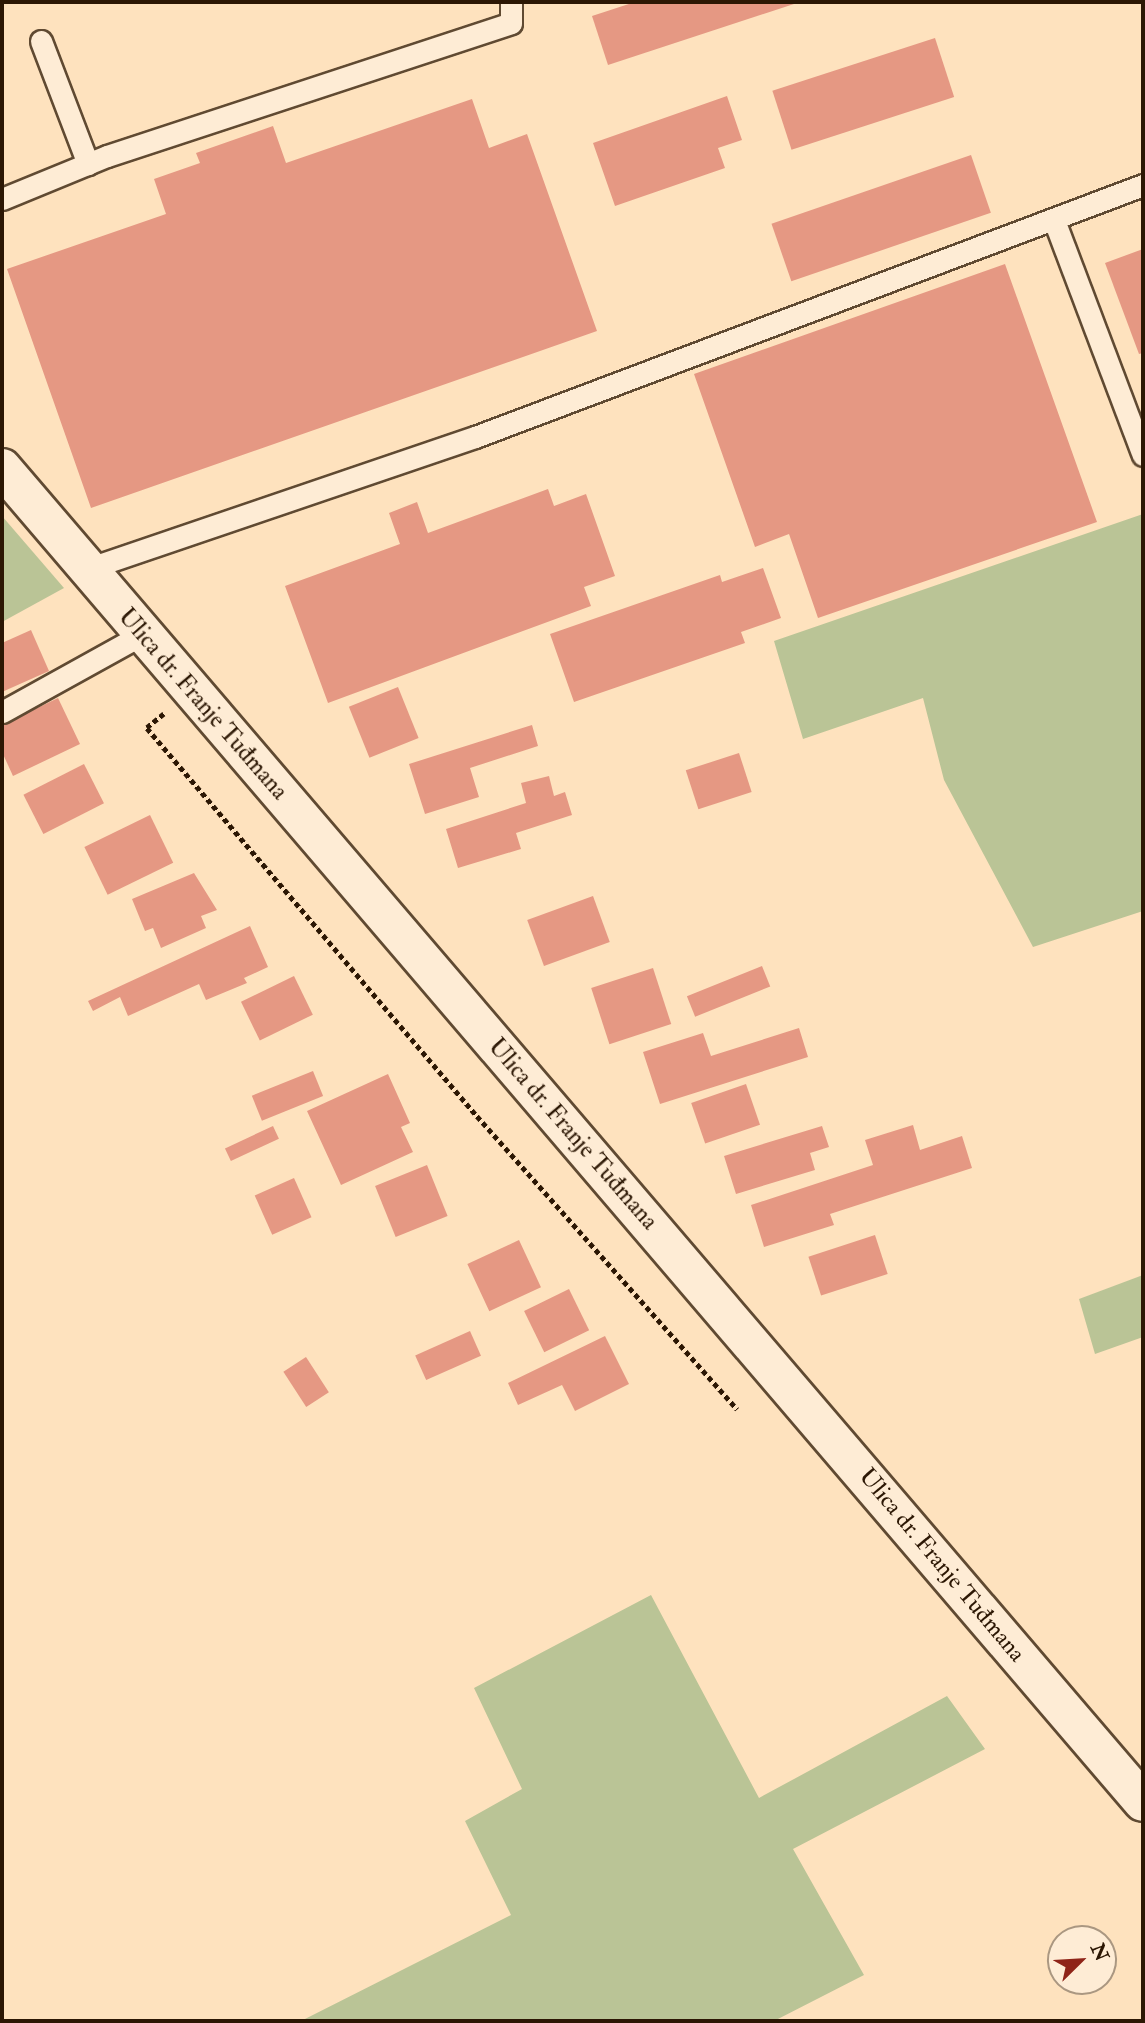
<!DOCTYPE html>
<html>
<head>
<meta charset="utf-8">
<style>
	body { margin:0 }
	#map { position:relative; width:1145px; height:2023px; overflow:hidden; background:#fee2be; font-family:"IM FELL Double Pica",serif }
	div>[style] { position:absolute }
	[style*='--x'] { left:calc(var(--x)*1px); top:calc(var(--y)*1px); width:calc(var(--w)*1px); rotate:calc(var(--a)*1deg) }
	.green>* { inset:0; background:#bac496 }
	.building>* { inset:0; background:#e59883; transform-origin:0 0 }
	.path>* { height:4.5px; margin-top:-2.25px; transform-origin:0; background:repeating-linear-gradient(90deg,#2c1704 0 5px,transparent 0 8.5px) }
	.roads { filter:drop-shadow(2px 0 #604a32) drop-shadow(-2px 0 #604a32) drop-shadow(0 2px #604a32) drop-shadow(0 -2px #604a32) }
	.lane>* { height:21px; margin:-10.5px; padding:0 10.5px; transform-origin:10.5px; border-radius:10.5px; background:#feecd5 }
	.secondary>* { height:38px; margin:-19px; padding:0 19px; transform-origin:19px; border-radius:19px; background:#feecd5 }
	span { translate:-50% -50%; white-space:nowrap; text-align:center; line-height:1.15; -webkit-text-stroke:5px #feecd5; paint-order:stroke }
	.street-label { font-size:24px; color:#2c1704 }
	.frame { position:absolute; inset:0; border:4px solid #2c1704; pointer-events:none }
	.north { position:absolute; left:1047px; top:1925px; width:70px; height:70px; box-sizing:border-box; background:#feecd5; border:2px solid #aa9781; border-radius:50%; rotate:66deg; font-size:19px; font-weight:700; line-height:28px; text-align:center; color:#2c1704 }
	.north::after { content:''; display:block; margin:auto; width:24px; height:32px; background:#8f2418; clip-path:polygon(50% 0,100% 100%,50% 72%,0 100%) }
</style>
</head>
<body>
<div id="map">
	<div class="green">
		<div style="clip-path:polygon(1143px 514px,1143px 911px,1033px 947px,944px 780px,923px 698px,803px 739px,774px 641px)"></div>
		<div style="clip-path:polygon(2px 516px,64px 588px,2px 622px)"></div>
		<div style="clip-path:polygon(1143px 1275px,1143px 1337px,1095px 1354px,1079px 1299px)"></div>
		<div style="clip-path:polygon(651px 1595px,759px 1798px,947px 1696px,985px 1749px,793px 1849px,864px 1975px,774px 2021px,301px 2021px,511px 1915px,465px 1821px,522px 1789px,474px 1688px)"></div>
	</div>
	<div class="building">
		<div style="clip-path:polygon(635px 2px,793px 2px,794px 4px,608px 65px,592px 16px)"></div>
		<div style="left:935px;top:38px;width:62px;height:171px;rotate:72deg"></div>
		<div style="clip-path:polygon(727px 96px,742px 140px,718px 148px,725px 168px,615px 206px,593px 143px)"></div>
		<div style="clip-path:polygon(472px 99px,489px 148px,527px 134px,597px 331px,91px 508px,7px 269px,166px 214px,154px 179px,200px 163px,196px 153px,273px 126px,286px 163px)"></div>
		<div style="left:971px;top:155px;width:61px;height:211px;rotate:71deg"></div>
		<div style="clip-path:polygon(1143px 249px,1143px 353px,1139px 354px,1105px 263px)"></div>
		<div style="clip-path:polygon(1005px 264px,1097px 522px,818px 618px,789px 534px,755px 547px,694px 374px)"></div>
		<div style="clip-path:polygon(548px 489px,554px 506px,586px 494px,615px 576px,584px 587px,591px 606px,328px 703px,285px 586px,400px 544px,389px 513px,417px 502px,428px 533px)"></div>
		<div style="clip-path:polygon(763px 568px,781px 618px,741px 632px,745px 643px,574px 702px,550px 634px,720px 575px,722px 582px)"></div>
		<div style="clip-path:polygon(31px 630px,49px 671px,2px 692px,2px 643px)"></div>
		<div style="left:398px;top:687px;width:55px;height:53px;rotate:68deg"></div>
		<div style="clip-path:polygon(58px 698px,80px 744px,13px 776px,2px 752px,2px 725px)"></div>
		<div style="clip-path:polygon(532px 725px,538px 746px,470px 768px,479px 797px,425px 814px,409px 764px)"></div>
		<div style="left:739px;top:753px;width:41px;height:56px;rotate:72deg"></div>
		<div style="left:84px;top:764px;width:44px;height:68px;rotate:63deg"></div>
		<div style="clip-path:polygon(549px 776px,554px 796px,565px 792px,572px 815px,516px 833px,521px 849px,458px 868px,446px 829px,526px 803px,521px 783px)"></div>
		<div style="left:150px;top:815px;width:53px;height:73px;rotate:64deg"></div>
		<div style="clip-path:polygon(194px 873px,217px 910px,201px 916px,206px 928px,161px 948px,153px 928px,145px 931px,132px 899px)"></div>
		<div style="left:593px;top:896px;width:49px;height:70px;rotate:70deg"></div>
		<div style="clip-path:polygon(250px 926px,268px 967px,244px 978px,247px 983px,206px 1000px,199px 984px,128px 1016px,120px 997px,93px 1011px,88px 1001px)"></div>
		<div style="left:762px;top:966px;width:22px;height:81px;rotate:68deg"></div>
		<div style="left:653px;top:968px;width:59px;height:65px;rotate:72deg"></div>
		<div style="left:294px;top:976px;width:43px;height:59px;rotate:64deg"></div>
		<div style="clip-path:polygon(799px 1028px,808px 1057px,660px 1104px,643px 1052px,703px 1033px,711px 1056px)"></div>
		<div style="left:313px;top:1071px;width:27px;height:66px;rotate:68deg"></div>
		<div style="clip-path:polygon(388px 1074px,410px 1123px,401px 1127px,413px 1152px,341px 1185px,307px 1111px)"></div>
		<div style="left:746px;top:1084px;width:43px;height:58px;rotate:71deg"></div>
		<div style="clip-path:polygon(913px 1125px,920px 1150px,962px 1136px,972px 1168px,830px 1214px,834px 1225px,764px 1247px,751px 1205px,873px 1165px,865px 1140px)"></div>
		<div style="left:273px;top:1126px;width:14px;height:53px;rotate:65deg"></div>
		<div style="clip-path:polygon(822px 1126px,829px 1147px,810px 1153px,815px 1170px,736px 1194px,724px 1156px)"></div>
		<div style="left:427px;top:1165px;width:55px;height:56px;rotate:68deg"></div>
		<div style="left:294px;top:1178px;width:43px;height:43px;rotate:66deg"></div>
		<div style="left:875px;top:1235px;width:41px;height:70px;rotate:72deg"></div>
		<div style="left:519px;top:1240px;width:52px;height:57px;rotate:65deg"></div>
		<div style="left:569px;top:1289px;width:46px;height:50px;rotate:64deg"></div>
		<div style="left:470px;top:1331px;width:27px;height:60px;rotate:66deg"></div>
		<div style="clip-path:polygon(605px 1336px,629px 1384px,575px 1411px,562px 1385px,518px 1405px,508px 1383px)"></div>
		<div style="left:306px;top:1357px;width:42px;height:27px;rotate:57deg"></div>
	</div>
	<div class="path">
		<div style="--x:164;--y:714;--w:22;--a:141"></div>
		<div style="--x:147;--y:728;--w:509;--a:49.62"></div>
		<div style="--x:477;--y:1116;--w:392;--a:48.4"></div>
	</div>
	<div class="roads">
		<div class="lane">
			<div style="--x:41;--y:41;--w:132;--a:69.1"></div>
			<div style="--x:2;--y:199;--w:113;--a:-22.3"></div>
			<div style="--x:107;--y:156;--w:425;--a:-18.2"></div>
			<div style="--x:511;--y:23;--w:21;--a:-90"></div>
			<div style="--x:1054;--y:220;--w:251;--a:69.3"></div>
			<div style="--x:87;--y:569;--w:410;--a:-18.8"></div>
			<div style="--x:475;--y:437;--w:714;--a:-20.67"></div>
			<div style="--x:2;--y:712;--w:161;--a:-29"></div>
		</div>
		<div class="secondary">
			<div style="--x:2;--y:468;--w:1755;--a:49.46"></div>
		</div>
	</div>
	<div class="street-label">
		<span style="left:203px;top:704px;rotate:49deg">Ulica dr. Franje Tuđmana</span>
		<span style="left:573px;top:1134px;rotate:49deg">Ulica dr. Franje Tuđmana</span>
		<span style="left:942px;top:1565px;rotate:50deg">Ulica dr. Franje Tuđmana</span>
	</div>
	<div class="frame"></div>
	<div class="north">N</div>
</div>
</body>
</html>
